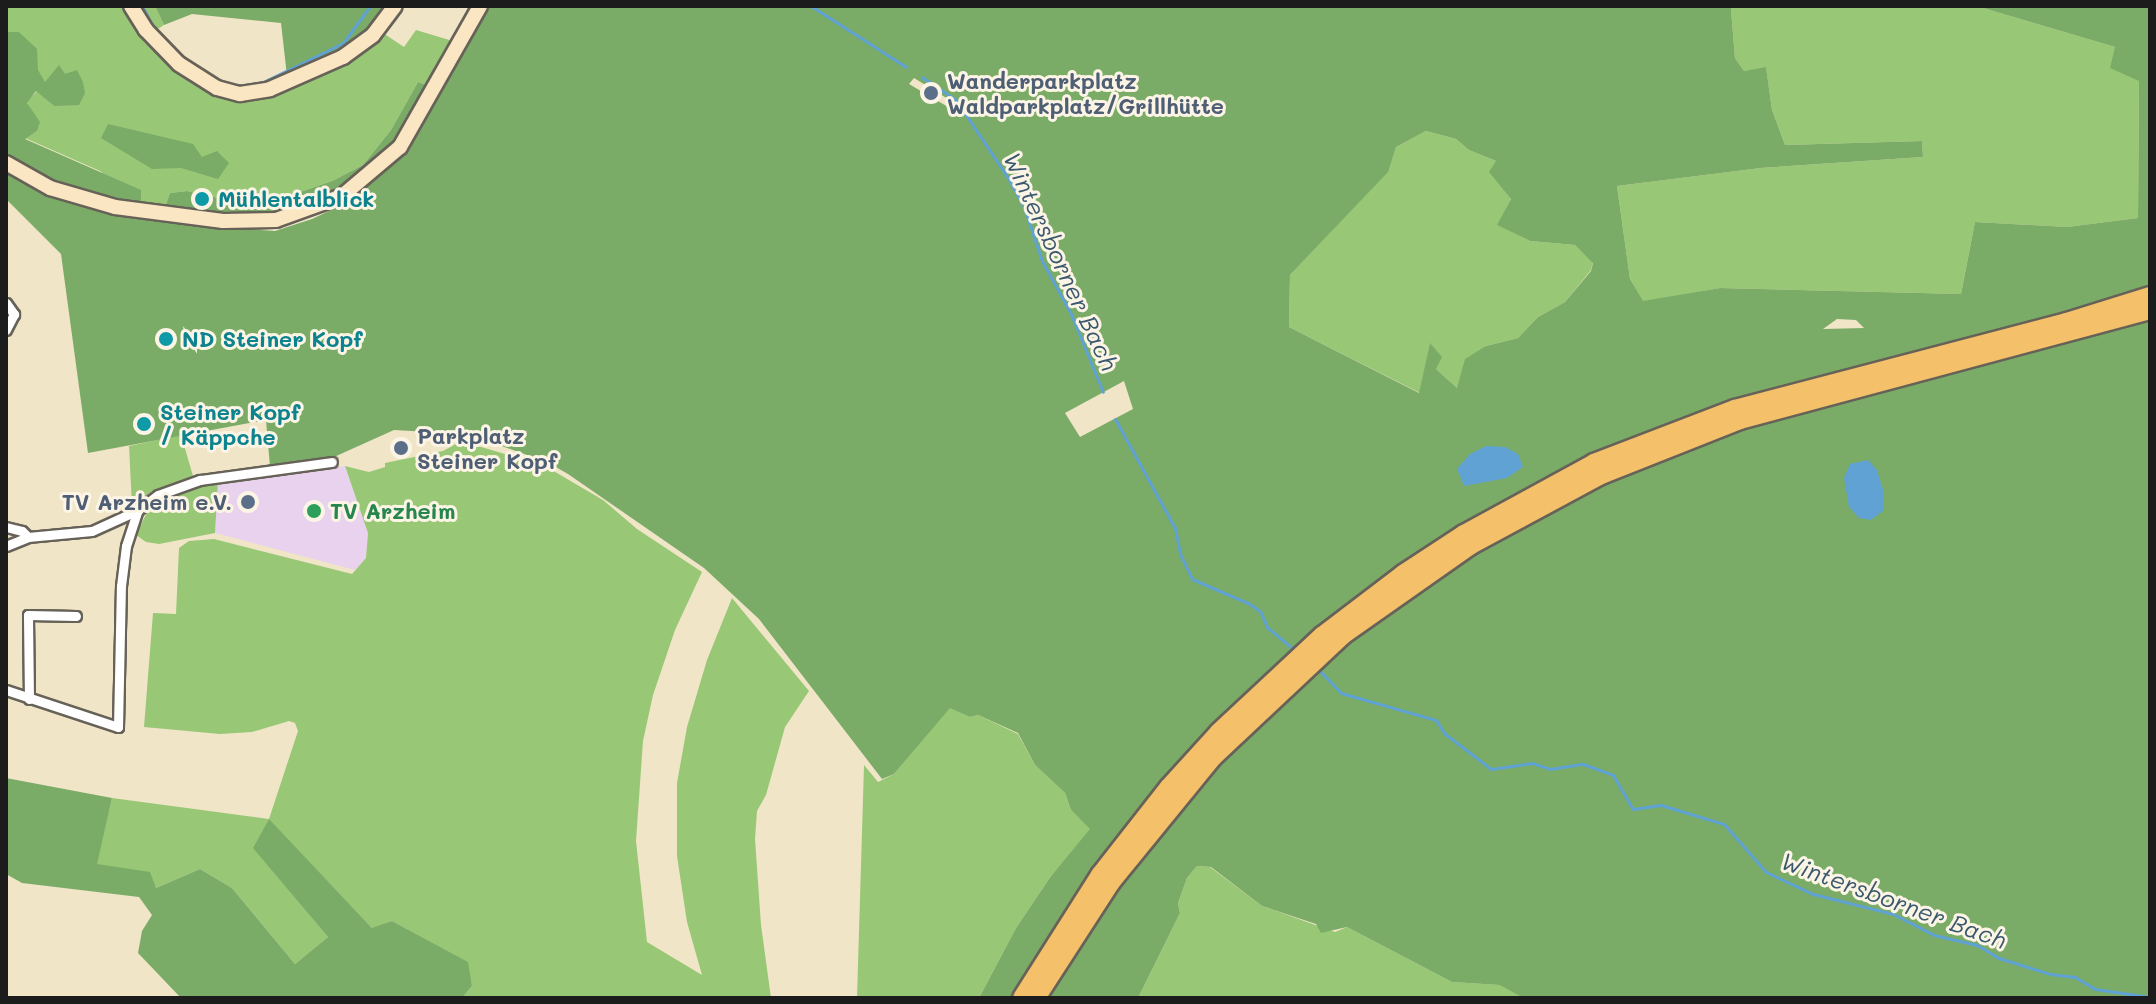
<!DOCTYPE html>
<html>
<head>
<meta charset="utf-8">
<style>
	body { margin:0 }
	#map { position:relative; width:2156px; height:1004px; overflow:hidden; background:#f1e5c8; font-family:Mali,sans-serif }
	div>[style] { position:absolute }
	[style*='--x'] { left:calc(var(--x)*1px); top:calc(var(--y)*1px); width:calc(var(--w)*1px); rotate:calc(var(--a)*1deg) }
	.built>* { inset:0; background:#e9d2ed }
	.green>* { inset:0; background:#98c776 }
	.forest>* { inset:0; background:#7aac67 }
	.water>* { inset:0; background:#5fa2d3 }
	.stream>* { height:3px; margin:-1.5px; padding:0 1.5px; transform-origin:1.5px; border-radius:1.5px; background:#5fa2d3 }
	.roads { filter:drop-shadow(2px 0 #676258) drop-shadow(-2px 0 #676258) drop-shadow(0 2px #676258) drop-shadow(0 -2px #676258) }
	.street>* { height:9px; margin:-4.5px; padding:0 4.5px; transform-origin:4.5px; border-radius:4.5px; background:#fff }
	.secondary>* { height:14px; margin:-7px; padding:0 7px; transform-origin:7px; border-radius:7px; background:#fbe6c3 }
	.highway>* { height:18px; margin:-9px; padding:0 9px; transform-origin:9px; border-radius:9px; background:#f4c16a }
	.dots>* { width:22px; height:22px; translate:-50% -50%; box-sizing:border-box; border:4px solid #fcf5e5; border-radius:50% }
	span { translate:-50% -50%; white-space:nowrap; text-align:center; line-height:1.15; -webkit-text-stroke:6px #fcf5e5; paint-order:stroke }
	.service-label { font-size:22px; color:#4e5e75; font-weight:700 }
	.left { translate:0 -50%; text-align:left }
	.right { translate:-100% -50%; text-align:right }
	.culture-label { font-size:22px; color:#0d838f; font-weight:700 }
	.leisure-label { font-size:22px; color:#27864d; font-weight:700 }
	.water-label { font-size:24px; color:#3a586e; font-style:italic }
	.frame { position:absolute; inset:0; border:8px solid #1c1c1c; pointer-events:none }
</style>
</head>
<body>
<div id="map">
	<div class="built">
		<div style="clip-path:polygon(345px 466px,368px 533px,366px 558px,355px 570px,215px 533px,218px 481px)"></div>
	</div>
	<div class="green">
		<div style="clip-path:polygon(6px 6px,126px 6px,144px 42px,190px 82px,230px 100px,240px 100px,383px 33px,404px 47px,416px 30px,456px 42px,429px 86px,418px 82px,391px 130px,363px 165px,332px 181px,286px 197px,218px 198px,187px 191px,170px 193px,165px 207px,141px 204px,100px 171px,25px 138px,37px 131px,27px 102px,37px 91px,54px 106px,19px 32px,6px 32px)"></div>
		<div style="clip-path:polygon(137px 6px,155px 6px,164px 25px,153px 32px)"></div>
		<div style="clip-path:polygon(1737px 6px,1976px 6px,2115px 47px,2139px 80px,2138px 218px,2067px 227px,1975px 222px,1961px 294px,1720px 288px,1643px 302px,1630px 279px,1617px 186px,1761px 168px,1923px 157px,1922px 141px,1785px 145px,1772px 110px,1766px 68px,1744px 71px,1735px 58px,1731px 9px)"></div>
		<div style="clip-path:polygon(1426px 131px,1456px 139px,1469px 150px,1496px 161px,1495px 177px,1511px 199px,1498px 225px,1530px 241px,1575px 245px,1593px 262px,1591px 270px,1565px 302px,1538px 317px,1518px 338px,1486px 346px,1457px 388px,1436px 369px,1430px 344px,1420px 393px,1289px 327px,1290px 275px,1387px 172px,1396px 147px)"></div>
		<div style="clip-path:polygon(181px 435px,193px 476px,152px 491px,132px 506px,129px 446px)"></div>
		<div style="clip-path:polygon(461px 441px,545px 466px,603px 500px,637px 529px,702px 572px,675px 630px,653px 695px,643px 741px,636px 841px,647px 942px,702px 975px,687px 922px,677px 856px,677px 783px,687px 727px,707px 660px,732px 598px,809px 691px,785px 727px,766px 795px,757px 811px,755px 839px,761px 925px,771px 998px,462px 998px,472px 986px,467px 962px,392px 921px,373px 929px,269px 820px,254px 848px,328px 937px,295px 964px,232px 888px,200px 869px,156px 888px,96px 864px,112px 798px,269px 819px,298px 731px,295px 723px,289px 721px,252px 732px,220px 734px,144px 727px,153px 613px,176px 614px,179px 548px,189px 541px,214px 539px,352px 574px,366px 558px,368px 533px,345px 466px,369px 472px,385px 467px,385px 463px,443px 451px)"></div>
		<div style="clip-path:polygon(218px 481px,215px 533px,159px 544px,146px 542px,136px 535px,149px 508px,158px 501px)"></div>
		<div style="clip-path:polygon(950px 707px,970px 717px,978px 715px,1018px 734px,1035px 765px,1065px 793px,1071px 810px,1091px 829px,1051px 876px,1016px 928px,979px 998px,857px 998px,864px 765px,878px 782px,894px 774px)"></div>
		<div style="clip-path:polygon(1197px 866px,1210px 867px,1262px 906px,1335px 932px,1347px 927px,1452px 982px,1501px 985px,1523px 998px,1138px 998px,1180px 913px,1178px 903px,1187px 878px)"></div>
	</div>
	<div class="forest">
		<div style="clip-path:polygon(155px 6px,389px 6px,375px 26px,342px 51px,287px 76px,281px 23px,192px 14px,164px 25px)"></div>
		<div style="clip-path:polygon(evenodd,487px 6px,1737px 6px,1731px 9px,1735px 58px,1744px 71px,1766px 67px,1772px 110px,1785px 145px,1922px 141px,1923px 157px,1761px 168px,1617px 186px,1630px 279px,1643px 301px,1720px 288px,1961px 294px,1975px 222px,2067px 227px,2138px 218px,2139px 81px,2110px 68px,2115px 47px,1976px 6px,2150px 6px,2150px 292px,1787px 389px,1325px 623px,1212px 728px,1019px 998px,979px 998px,1016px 928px,1051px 876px,1090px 829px,1071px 810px,1065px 793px,1035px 765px,1018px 733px,978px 715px,970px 717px,950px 708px,894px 774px,882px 779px,759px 619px,704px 568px,568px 474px,547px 462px,482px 439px,481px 435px,394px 430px,334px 457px,270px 467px,266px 420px,88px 453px,61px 254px,6px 199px,6px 170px,48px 195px,115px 214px,195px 225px,275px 231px,312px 219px,346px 203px,406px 149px,487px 6px,914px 78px,953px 102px,960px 114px,909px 84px,914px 78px,487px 6px,1426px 131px,1456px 139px,1469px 150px,1496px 161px,1489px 172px,1511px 199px,1497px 225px,1530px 241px,1575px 245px,1593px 263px,1591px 271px,1565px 302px,1538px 317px,1518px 338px,1486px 346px,1465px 359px,1457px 388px,1436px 369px,1442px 357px,1430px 343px,1419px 393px,1289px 327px,1290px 275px,1388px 172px,1396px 147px,1426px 131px,487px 6px,1837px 319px,1856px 320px,1864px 328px,1823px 329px,1837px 319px,487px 6px,1124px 381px,1133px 409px,1080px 437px,1065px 413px,1124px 381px)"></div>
		<div style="clip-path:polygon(6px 32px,19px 32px,37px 49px,38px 70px,45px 82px,59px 65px,65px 74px,77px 70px,83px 82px,85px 93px,79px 105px,54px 106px,36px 91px,27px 103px,40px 122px,37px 131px,25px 139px,141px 190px,141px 204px,49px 181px,6px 153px)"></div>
		<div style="clip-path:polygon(418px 82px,429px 86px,396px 143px,340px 191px,273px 213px,241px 215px,165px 207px,170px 193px,187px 191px,218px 198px,286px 197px,332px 181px,363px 165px,391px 130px)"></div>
		<div style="clip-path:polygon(108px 124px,193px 144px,202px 157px,217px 151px,229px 163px,218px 179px,181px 168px,152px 169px,101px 138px)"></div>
		<div style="clip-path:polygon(2150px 313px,2150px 998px,1523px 998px,1500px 985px,1452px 982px,1347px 927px,1321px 933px,1316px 924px,1262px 906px,1211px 867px,1197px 866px,1187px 878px,1178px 903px,1180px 913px,1138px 998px,1039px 998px,1091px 922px,1202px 783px,1240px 742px,1332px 655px,1482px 544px,1690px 441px)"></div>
		<div style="clip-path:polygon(6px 778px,112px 798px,97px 864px,150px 872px,156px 888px,200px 869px,232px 888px,295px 964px,328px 937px,253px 848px,269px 819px,372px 928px,392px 921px,468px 962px,472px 986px,462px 998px,181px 998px,138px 953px,142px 931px,152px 915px,139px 897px,22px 883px,6px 874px)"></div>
	</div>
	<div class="water">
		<div style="clip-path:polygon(1486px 446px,1505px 447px,1518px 454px,1523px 467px,1507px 478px,1464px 486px,1457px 469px,1470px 454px)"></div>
		<div style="clip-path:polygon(1868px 460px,1877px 470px,1884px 493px,1884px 510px,1871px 520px,1859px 518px,1849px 507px,1844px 478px,1850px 464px)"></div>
	</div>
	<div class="stream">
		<div style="--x:142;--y:6;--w:27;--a:62"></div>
		<div style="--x:811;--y:6;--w:113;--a:32.7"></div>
		<div style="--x:177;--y:52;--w:17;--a:40"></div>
		<div style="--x:922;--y:77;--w:41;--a:34.1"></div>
		<div style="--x:956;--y:100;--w:94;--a:56.3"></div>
		<div style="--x:1008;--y:178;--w:33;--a:61"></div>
		<div style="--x:1024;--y:207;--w:57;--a:71.6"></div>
		<div style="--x:1042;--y:261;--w:60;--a:61.3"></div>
		<div style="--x:1071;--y:314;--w:84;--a:67.7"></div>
		<div style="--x:259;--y:84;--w:93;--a:-26"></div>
		<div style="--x:343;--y:43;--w:46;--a:-53.9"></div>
		<div style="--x:1115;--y:419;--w:124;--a:61.2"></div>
		<div style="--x:1175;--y:528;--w:26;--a:79"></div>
		<div style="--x:1180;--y:554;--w:28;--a:64"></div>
		<div style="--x:1192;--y:579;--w:61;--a:23.2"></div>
		<div style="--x:1248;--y:603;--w:14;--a:34"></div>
		<div style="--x:1260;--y:611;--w:17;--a:66"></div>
		<div style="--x:1267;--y:627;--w:39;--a:40"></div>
		<div style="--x:1318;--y:669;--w:33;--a:46"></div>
		<div style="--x:1341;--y:693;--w:99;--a:15.9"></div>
		<div style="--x:1436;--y:720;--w:15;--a:58"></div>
		<div style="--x:1444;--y:733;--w:59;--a:37.5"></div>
		<div style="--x:1491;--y:769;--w:41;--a:-8.3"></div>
		<div style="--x:1532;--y:763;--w:19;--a:18"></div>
		<div style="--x:1550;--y:769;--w:33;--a:-9"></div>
		<div style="--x:1583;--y:764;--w:32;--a:20"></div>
		<div style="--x:1613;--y:775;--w:39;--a:60"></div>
		<div style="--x:1633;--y:809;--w:28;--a:-8"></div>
		<div style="--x:1661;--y:805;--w:66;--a:16.8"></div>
		<div style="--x:1724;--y:824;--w:64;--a:48.8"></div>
		<div style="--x:1766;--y:872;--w:52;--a:25.1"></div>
		<div style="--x:1813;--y:894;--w:82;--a:14"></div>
		<div style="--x:1893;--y:914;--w:46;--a:27.1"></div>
		<div style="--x:1934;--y:935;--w:44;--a:13.1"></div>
		<div style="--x:1977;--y:945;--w:26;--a:31"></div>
		<div style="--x:1999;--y:958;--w:53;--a:17.4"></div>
		<div style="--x:2050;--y:974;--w:25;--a:7"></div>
		<div style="--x:2075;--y:977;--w:23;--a:31"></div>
		<div style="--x:2095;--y:989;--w:56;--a:8.3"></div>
	</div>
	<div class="roads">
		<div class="street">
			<div style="--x:6;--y:303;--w:14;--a:54"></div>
			<div style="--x:14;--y:314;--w:18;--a:117"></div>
			<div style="--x:6;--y:527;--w:16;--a:14"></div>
			<div style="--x:22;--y:531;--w:8;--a:45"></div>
			<div style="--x:6;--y:546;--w:24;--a:-22"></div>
			<div style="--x:28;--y:537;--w:64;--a:-5.4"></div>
			<div style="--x:92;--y:531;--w:51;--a:-24.5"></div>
			<div style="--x:138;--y:510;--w:25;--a:-37"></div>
			<div style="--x:158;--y:495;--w:45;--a:-19.7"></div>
			<div style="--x:200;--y:480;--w:133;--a:-7.8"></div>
			<div style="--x:6;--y:690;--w:118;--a:18.3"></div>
			<div style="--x:118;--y:727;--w:141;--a:-88.8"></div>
			<div style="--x:121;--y:586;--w:40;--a:-82.9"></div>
			<div style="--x:126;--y:546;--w:38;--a:-72"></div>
			<div style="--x:29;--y:699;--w:84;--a:-90.7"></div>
			<div style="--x:28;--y:615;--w:48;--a:1.2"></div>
		</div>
		<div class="secondary">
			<div style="--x:131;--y:6;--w:28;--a:58"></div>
			<div style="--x:146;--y:30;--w:47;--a:45.9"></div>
			<div style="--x:179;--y:64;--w:45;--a:32.3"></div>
			<div style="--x:217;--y:88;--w:24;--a:15"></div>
			<div style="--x:240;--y:94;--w:30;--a:-9"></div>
			<div style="--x:270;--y:89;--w:80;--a:-23.7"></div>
			<div style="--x:343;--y:57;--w:37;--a:-36"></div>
			<div style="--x:373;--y:35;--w:36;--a:-53"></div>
			<div style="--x:6;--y:163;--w:51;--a:29.6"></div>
			<div style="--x:50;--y:188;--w:68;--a:16.3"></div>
			<div style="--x:115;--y:207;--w:109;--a:7.4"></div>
			<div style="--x:223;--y:221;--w:53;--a:-1.1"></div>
			<div style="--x:276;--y:220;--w:70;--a:-20"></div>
			<div style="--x:342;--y:196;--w:76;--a:-40.2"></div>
			<div style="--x:400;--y:147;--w:162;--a:-60.4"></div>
		</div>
		<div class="highway">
			<div style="--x:1022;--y:998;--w:146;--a:-57.6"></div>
			<div style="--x:1100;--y:875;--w:112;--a:-51.9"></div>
			<div style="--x:1169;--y:787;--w:74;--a:-47.7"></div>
			<div style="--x:1219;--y:732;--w:141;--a:-43"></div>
			<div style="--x:1322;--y:636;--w:102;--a:-37.4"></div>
			<div style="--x:1403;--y:574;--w:73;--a:-33.3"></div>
			<div style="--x:1464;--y:534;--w:148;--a:-28.6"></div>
			<div style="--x:1594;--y:463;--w:151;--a:-21"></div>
			<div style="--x:1735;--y:409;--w:343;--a:-14.7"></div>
			<div style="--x:2067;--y:322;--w:87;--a:-17.4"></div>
			<div style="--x:1036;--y:998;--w:138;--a:-57.1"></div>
			<div style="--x:1111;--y:882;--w:160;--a:-50.8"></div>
			<div style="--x:1212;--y:758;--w:180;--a:-43.2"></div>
			<div style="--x:1343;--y:635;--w:156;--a:-35.1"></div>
			<div style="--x:1471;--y:545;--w:148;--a:-28.3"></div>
			<div style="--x:1601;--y:475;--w:149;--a:-21.6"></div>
			<div style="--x:1740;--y:420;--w:424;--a:-15"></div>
		</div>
	</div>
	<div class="dots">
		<div style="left:931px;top:93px;background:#5c6f8a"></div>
		<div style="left:202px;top:199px;background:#0f9aa8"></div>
		<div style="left:166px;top:339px;background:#0f9aa8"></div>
		<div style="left:144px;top:424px;background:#0f9aa8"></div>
		<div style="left:401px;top:448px;background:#5c6f8a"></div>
		<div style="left:248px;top:502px;background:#5c6f8a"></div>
		<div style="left:314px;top:511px;background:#2e9e5b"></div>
	</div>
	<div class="service-label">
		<span class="left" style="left:947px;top:93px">Wanderparkplatz<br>Waldparkplatz/Grillhütte</span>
		<span class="left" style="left:417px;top:448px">Parkplatz<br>Steiner Kopf</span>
		<span class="right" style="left:232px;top:502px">TV Arzheim e.V.</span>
	</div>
	<div class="culture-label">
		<span class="left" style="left:218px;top:199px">Mühlentalblick</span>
		<span class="left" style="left:182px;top:339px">ND Steiner Kopf</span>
		<span class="left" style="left:160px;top:424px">Steiner Kopf<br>/ Käppche</span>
	</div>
	<div class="leisure-label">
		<span class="left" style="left:330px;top:511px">TV Arzheim</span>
	</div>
	<div class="water-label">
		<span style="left:1061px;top:261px;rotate:65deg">Wintersborner Bach</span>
		<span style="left:1894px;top:900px;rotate:20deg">Wintersborner Bach</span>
	</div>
	<div class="frame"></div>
</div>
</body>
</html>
